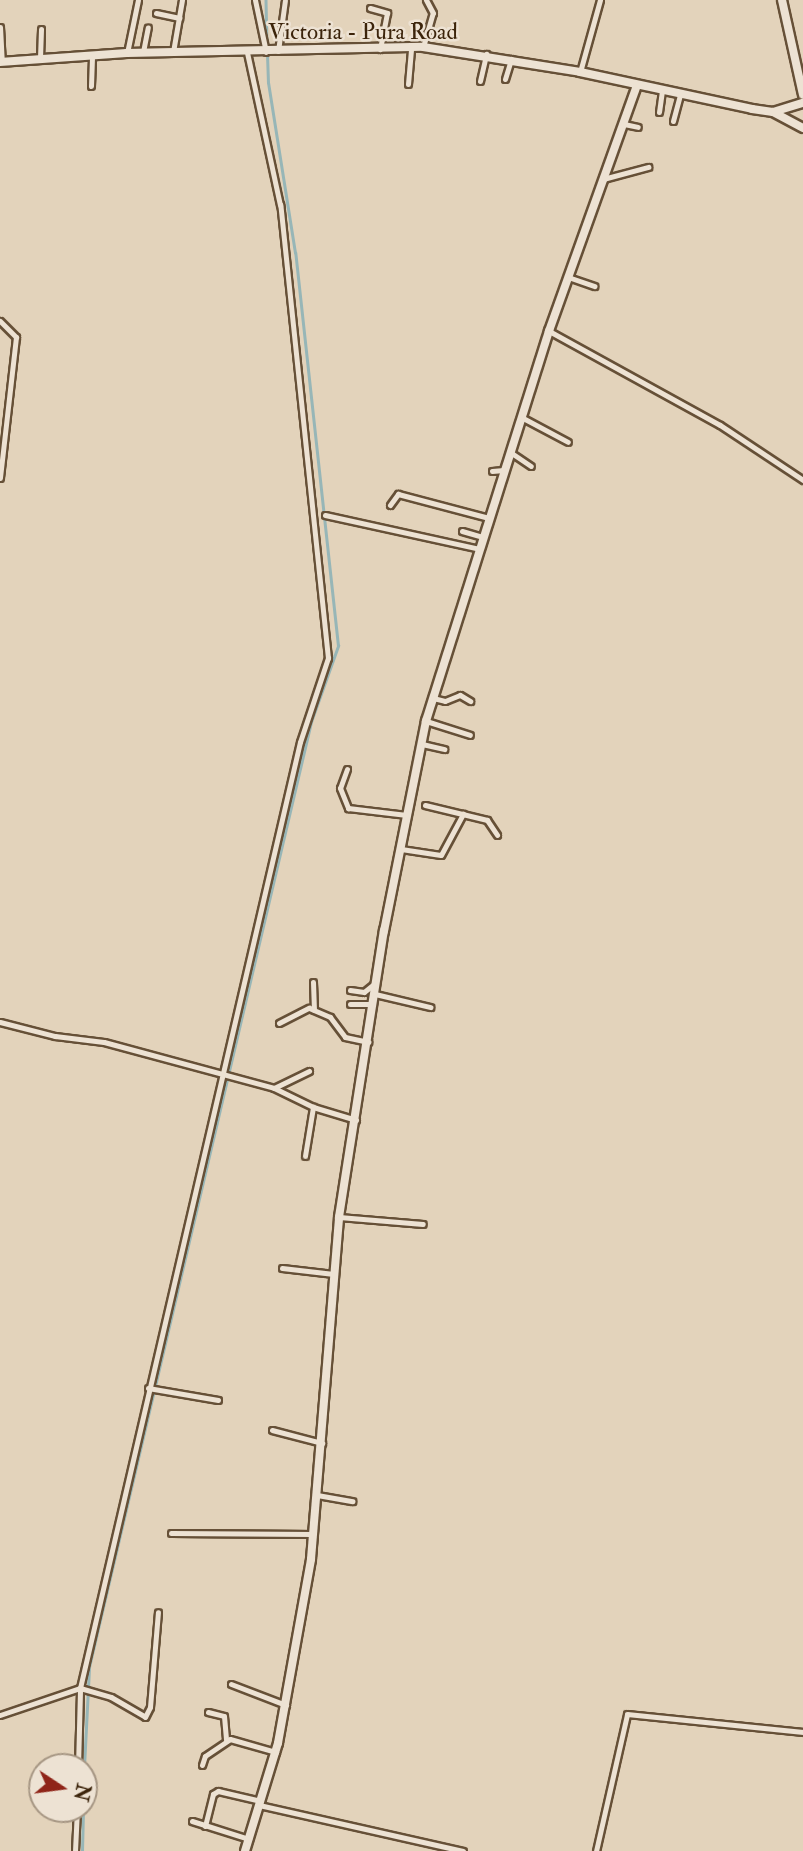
<!DOCTYPE html>
<html>
<head>
<meta charset="utf-8">
<style>
	body { margin:0 }
	#map { position:relative; width:803px; height:1851px; overflow:hidden; background:#e3d3bb; font-family:"IM FELL Double Pica",serif }
	div>[style] { position:absolute }
	[style*='--x'] { left:calc(var(--x)*1px); top:calc(var(--y)*1px); width:calc(var(--w)*1px); rotate:calc(var(--a)*1deg) }
	.stream>* { height:2.5px; margin:-1.25px; padding:0 1.25px; transform-origin:1.25px; border-radius:1.25px; background:#97b6b7 }
	.roads { filter:drop-shadow(2px 0 #665037) drop-shadow(-2px 0 #665037) drop-shadow(0 2px #665037) drop-shadow(0 -2px #665037) }
	.street>* { height:5px; margin:-2.5px; padding:0 2.5px; transform-origin:2.5px; border-radius:2.5px; background:#ede2d3 }
	.secondary>* { height:8px; margin:-4px; padding:0 4px; transform-origin:4px; border-radius:4px; background:#ede2d3 }
	span { translate:-50% -50%; white-space:nowrap; text-align:center; line-height:1.15; -webkit-text-stroke:5px #ede2d3; paint-order:stroke }
	.street-label { font-size:23px; color:#3c240b }
	.north { position:absolute; left:28px; top:1753px; width:70px; height:70px; box-sizing:border-box; background:#ede2d3; border:2px solid #a69683; border-radius:50%; rotate:103deg; font-size:19px; font-weight:700; line-height:28px; text-align:center; color:#3c240b }
	.north::after { content:''; display:block; margin:auto; width:24px; height:32px; background:#8f2418; clip-path:polygon(50% 0,100% 100%,50% 72%,0 100%) }
</style>
</head>
<body>
<div id="map">
	<div class="stream">
		<div style="--x:266;--y:0;--w:46;--a:88.8"></div>
		<div style="--x:84;--y:1767;--w:100;--a:-87.1"></div>
		<div style="--x:89;--y:1667;--w:971;--a:-76.78"></div>
		<div style="--x:311;--y:722;--w:81;--a:-70.4"></div>
		<div style="--x:338;--y:646;--w:395;--a:-96.2"></div>
		<div style="--x:295;--y:253;--w:172;--a:-99"></div>
		<div style="--x:268;--y:83;--w:31;--a:-92"></div>
		<div style="--x:82;--y:1851;--w:42;--a:-88.6"></div>
	</div>
	<div class="roads">
		<div class="street">
			<div style="--x:255;--y:0;--w:53;--a:78.1"></div>
			<div style="--x:370;--y:8;--w:18;--a:16"></div>
			<div style="--x:387;--y:13;--w:37;--a:101"></div>
			<div style="--x:156;--y:13;--w:24;--a:12"></div>
			<div style="--x:0;--y:27;--w:35;--a:87"></div>
			<div style="--x:423;--y:47;--w:35;--a:-74"></div>
			<div style="--x:433;--y:13;--w:15;--a:-118"></div>
			<div style="--x:278;--y:51;--w:51;--a:-82.2"></div>
			<div style="--x:143;--y:52;--w:25;--a:-79"></div>
			<div style="--x:173;--y:52;--w:53;--a:-80.2"></div>
			<div style="--x:127;--y:53;--w:54;--a:-78.3"></div>
			<div style="--x:40;--y:58;--w:29;--a:-88"></div>
			<div style="--x:580;--y:72;--w:75;--a:-74.5"></div>
			<div style="--x:505;--y:79;--w:21;--a:-73"></div>
			<div style="--x:480;--y:81;--w:28;--a:-77"></div>
			<div style="--x:408;--y:84;--w:37;--a:-85"></div>
			<div style="--x:91;--y:86;--w:31;--a:-88"></div>
			<div style="--x:659;--y:112;--w:22;--a:-82"></div>
			<div style="--x:673;--y:121;--w:28;--a:-75"></div>
			<div style="--x:624;--y:124;--w:14;--a:12"></div>
			<div style="--x:603;--y:179;--w:47;--a:-14.9"></div>
			<div style="--x:568;--y:277;--w:28;--a:19"></div>
			<div style="--x:0;--y:321;--w:23;--a:45"></div>
			<div style="--x:16;--y:337;--w:142;--a:96.5"></div>
			<div style="--x:549;--y:331;--w:195;--a:28.8"></div>
			<div style="--x:720;--y:425;--w:100;--a:33.5"></div>
			<div style="--x:521;--y:417;--w:53;--a:28"></div>
			<div style="--x:510;--y:452;--w:25;--a:34"></div>
			<div style="--x:492;--y:471;--w:12;--a:-5"></div>
			<div style="--x:390;--y:505;--w:14;--a:-54"></div>
			<div style="--x:398;--y:494;--w:94;--a:14.8"></div>
			<div style="--x:325;--y:515;--w:158;--a:12.4"></div>
			<div style="--x:462;--y:531;--w:22;--a:16"></div>
			<div style="--x:433;--y:698;--w:12;--a:14"></div>
			<div style="--x:445;--y:701;--w:16;--a:-22"></div>
			<div style="--x:460;--y:695;--w:12;--a:31"></div>
			<div style="--x:426;--y:721;--w:46;--a:17.7"></div>
			<div style="--x:422;--y:744;--w:23;--a:13"></div>
			<div style="--x:347;--y:769;--w:20;--a:110"></div>
			<div style="--x:340;--y:788;--w:22;--a:68"></div>
			<div style="--x:348;--y:808;--w:59;--a:6.8"></div>
			<div style="--x:425;--y:805;--w:64;--a:13.6"></div>
			<div style="--x:487;--y:820;--w:18;--a:56"></div>
			<div style="--x:401;--y:849;--w:40;--a:8.5"></div>
			<div style="--x:441;--y:855;--w:47;--a:-61.8"></div>
			<div style="--x:313;--y:982;--w:28;--a:88"></div>
			<div style="--x:350;--y:990;--w:14;--a:8"></div>
			<div style="--x:364;--y:992;--w:14;--a:-39"></div>
			<div style="--x:375;--y:994;--w:57;--a:13.3"></div>
			<div style="--x:350;--y:1004;--w:23;--a:0"></div>
			<div style="--x:0;--y:1022;--w:57;--a:14.3"></div>
			<div style="--x:55;--y:1036;--w:49;--a:7"></div>
			<div style="--x:104;--y:1042;--w:176;--a:15.1"></div>
			<div style="--x:274;--y:1088;--w:43;--a:26"></div>
			<div style="--x:313;--y:1107;--w:45;--a:16.8"></div>
			<div style="--x:279;--y:1023;--w:34;--a:-27"></div>
			<div style="--x:309;--y:1008;--w:23;--a:23"></div>
			<div style="--x:330;--y:1017;--w:25;--a:53"></div>
			<div style="--x:345;--y:1037;--w:24;--a:12"></div>
			<div style="--x:274;--y:1088;--w:39;--a:-26"></div>
			<div style="--x:305;--y:1156;--w:50;--a:-80.7"></div>
			<div style="--x:339;--y:1217;--w:84;--a:4.8"></div>
			<div style="--x:282;--y:1268;--w:52;--a:6.6"></div>
			<div style="--x:148;--y:1388;--w:71;--a:9.7"></div>
			<div style="--x:272;--y:1430;--w:52;--a:14.6"></div>
			<div style="--x:317;--y:1495;--w:36;--a:10"></div>
			<div style="--x:171;--y:1533;--w:142;--a:0.4"></div>
			<div style="--x:231;--y:1684;--w:59;--a:20.9"></div>
			<div style="--x:208;--y:1712;--w:16;--a:14"></div>
			<div style="--x:224;--y:1716;--w:24;--a:85"></div>
			<div style="--x:0;--y:1715;--w:84;--a:-18.6"></div>
			<div style="--x:80;--y:1688;--w:32;--a:16"></div>
			<div style="--x:111;--y:1697;--w:39;--a:30"></div>
			<div style="--x:145;--y:1717;--w:11;--a:-63"></div>
			<div style="--x:150;--y:1707;--w:95;--a:-85.2"></div>
			<div style="--x:202;--y:1765;--w:9;--a:-72"></div>
			<div style="--x:205;--y:1756;--w:30;--a:-34"></div>
			<div style="--x:230;--y:1739;--w:48;--a:15.8"></div>
			<div style="--x:78;--y:1767;--w:79;--a:-88.5"></div>
			<div style="--x:80;--y:1688;--w:971;--a:-76.91"></div>
			<div style="--x:300;--y:742;--w:89;--a:-71.6"></div>
			<div style="--x:328;--y:658;--w:456;--a:-96"></div>
			<div style="--x:280;--y:205;--w:157;--a:-102.2"></div>
			<div style="--x:259;--y:1805;--w:209;--a:12.7"></div>
			<div style="--x:192;--y:1821;--w:60;--a:17.5"></div>
			<div style="--x:205;--y:1826;--w:33;--a:-76"></div>
			<div style="--x:213;--y:1794;--w:6;--a:-31"></div>
			<div style="--x:218;--y:1791;--w:44;--a:13.1"></div>
			<div style="--x:75;--y:1851;--w:42;--a:-87.3"></div>
			<div style="--x:596;--y:1851;--w:140;--a:-77.2"></div>
			<div style="--x:627;--y:1714;--w:177;--a:5.8"></div>
		</div>
		<div class="secondary">
			<div style="--x:782;--y:0;--w:97;--a:77.5"></div>
			<div style="--x:0;--y:62;--w:127;--a:-4.1"></div>
			<div style="--x:127;--y:53;--w:296;--a:-1.2"></div>
			<div style="--x:423;--y:47;--w:159;--a:9"></div>
			<div style="--x:580;--y:72;--w:176;--a:12.1"></div>
			<div style="--x:752;--y:109;--w:21;--a:8"></div>
			<div style="--x:773;--y:112;--w:31;--a:-17"></div>
			<div style="--x:773;--y:112;--w:34;--a:28"></div>
			<div style="--x:245;--y:1851;--w:113;--a:-73"></div>
			<div style="--x:278;--y:1743;--w:187;--a:-79.8"></div>
			<div style="--x:311;--y:1559;--w:343;--a:-85.3"></div>
			<div style="--x:339;--y:1217;--w:290;--a:-81.1"></div>
			<div style="--x:384;--y:931;--w:214;--a:-78.7"></div>
			<div style="--x:426;--y:721;--w:409;--a:-72.5"></div>
			<div style="--x:549;--y:331;--w:261;--a:-70.3"></div>
		</div>
	</div>
	<div class="street-label">
		<span style="left:363px;top:32px">Victoria - Pura Road</span>
	</div>
	<div class="north">N</div>
</div>
</body>
</html>
